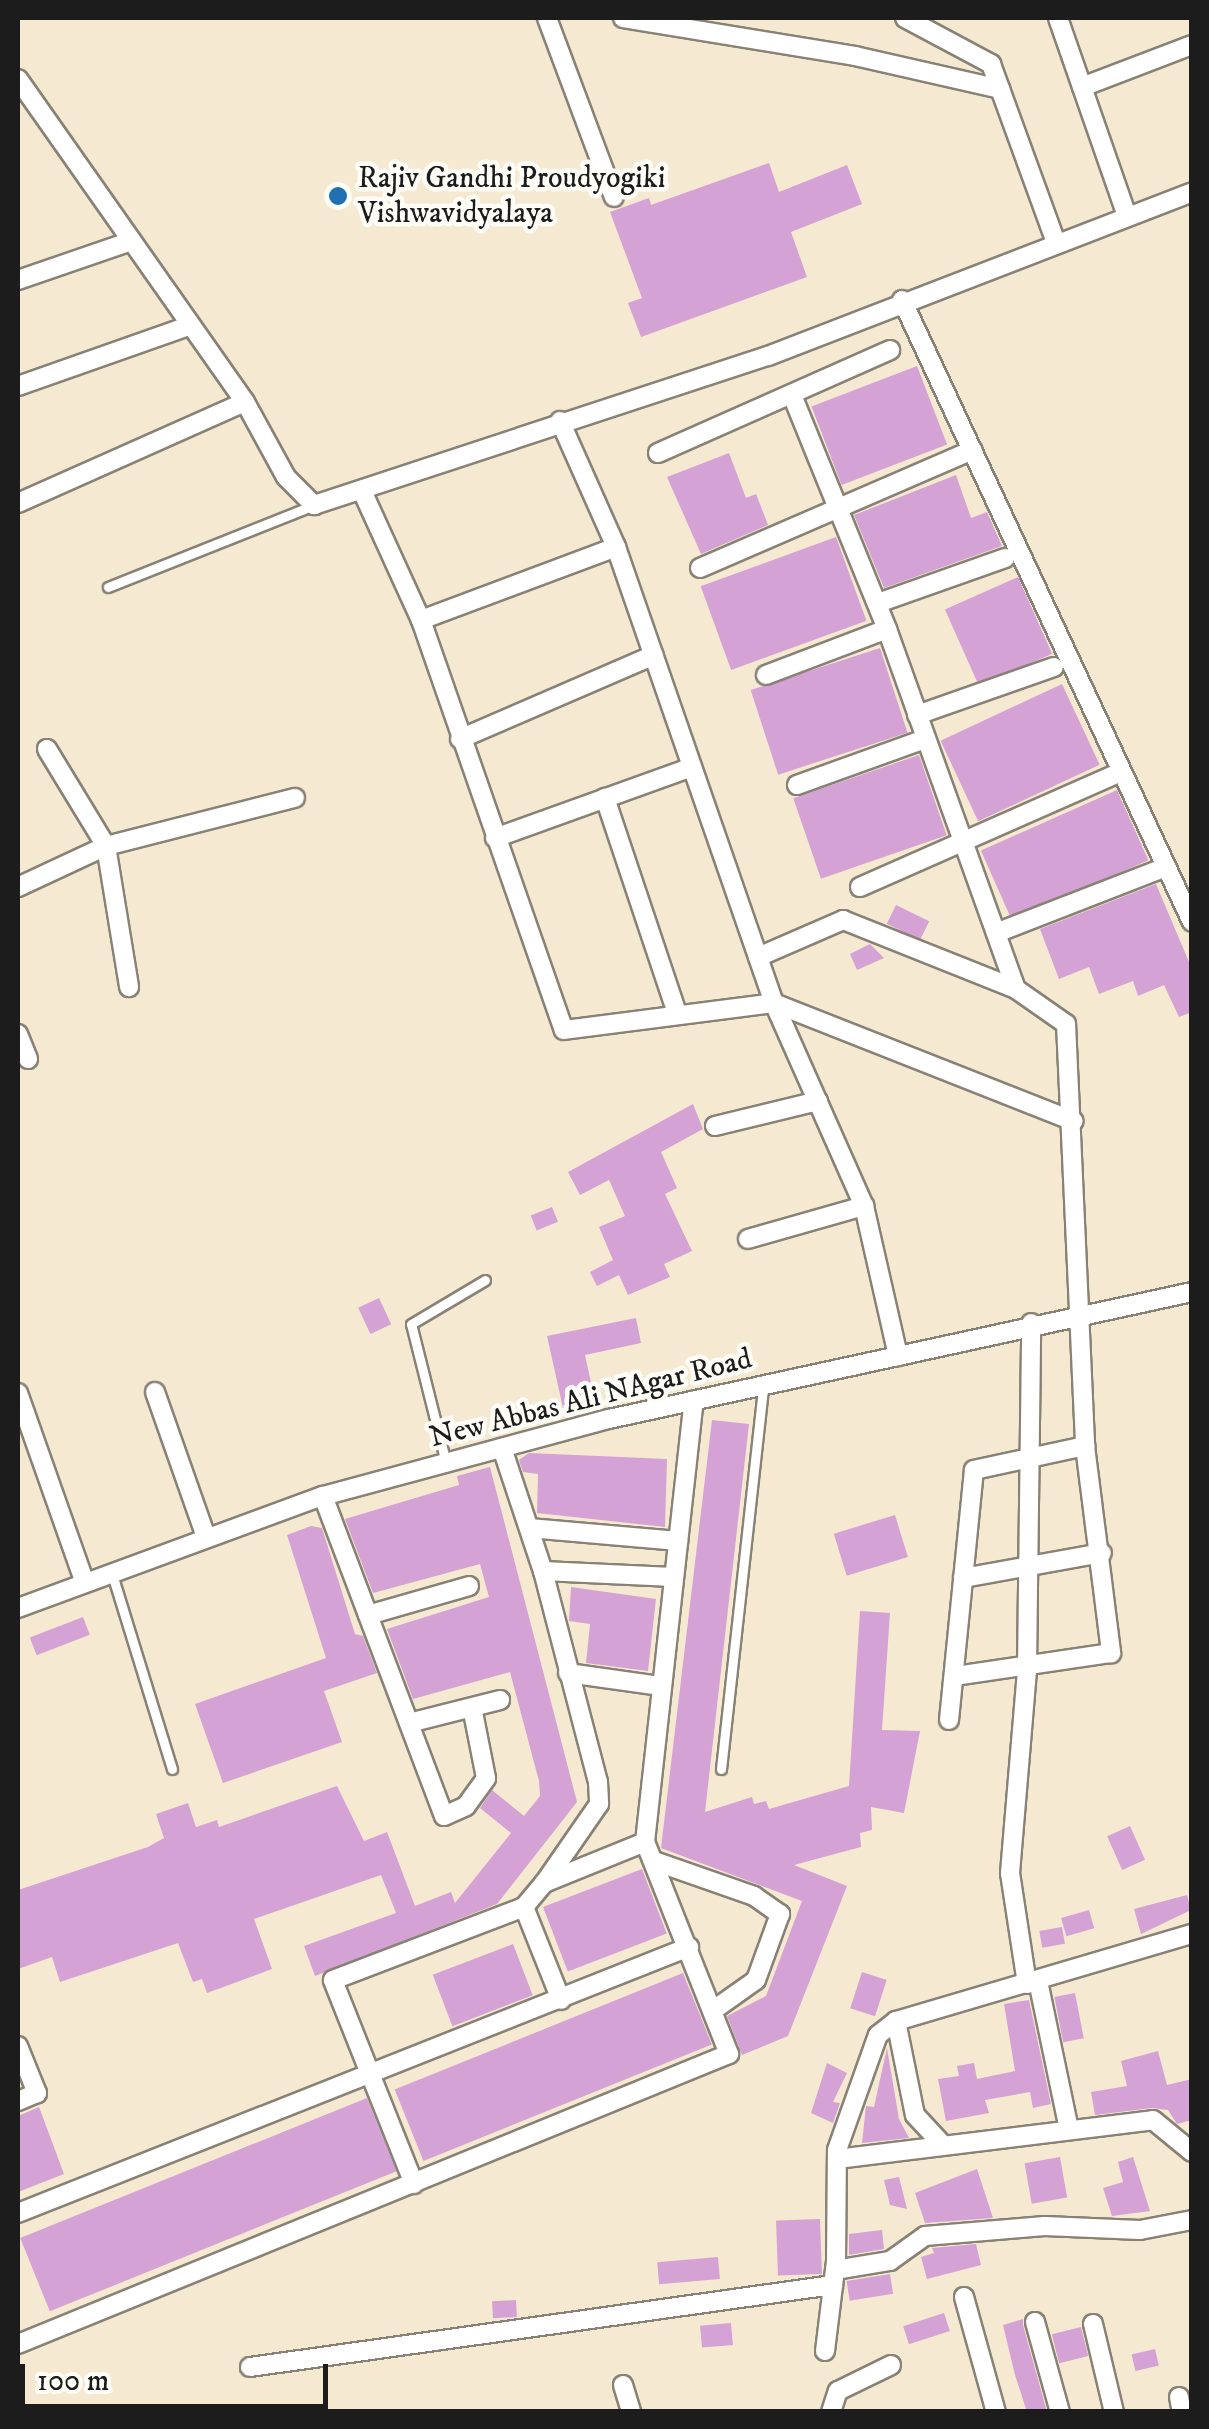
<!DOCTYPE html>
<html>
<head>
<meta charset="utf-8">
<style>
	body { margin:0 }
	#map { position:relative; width:1209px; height:2429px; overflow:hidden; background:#f5e9d1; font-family:"IM FELL DW Pica",serif }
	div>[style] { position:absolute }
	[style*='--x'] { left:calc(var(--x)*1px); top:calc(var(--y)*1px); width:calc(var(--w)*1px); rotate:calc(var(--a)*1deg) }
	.building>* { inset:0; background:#d5a2d5; transform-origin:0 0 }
	.roads { filter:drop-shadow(2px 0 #888276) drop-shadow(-2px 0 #888276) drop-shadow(0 2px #888276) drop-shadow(0 -2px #888276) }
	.service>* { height:9px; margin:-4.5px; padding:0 4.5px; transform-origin:4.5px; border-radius:4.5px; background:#fff }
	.minor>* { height:18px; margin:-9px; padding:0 9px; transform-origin:9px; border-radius:9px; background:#fff }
	.dots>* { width:28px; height:28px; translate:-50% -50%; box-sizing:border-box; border:5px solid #fdfcf7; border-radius:50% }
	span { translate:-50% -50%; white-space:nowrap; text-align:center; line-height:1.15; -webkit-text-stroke:9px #fdfcf7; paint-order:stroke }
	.poi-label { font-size:30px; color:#1c1c1c }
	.left { translate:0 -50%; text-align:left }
	.street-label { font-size:30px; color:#1c1c1c }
	.frame { position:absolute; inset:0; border:20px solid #1c1c1c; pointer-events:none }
	.scale { position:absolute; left:20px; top:2364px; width:308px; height:45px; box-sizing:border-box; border:5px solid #1c1c1c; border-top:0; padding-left:12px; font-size:30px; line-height:35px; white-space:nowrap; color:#1c1c1c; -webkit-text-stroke:8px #fdfcf7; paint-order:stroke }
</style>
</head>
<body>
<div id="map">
	<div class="building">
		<div style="clip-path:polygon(769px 163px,779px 192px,847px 165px,862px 204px,791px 232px,807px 277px,641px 337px,628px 303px,642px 298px,610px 212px,649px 198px,651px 205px)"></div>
		<div style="left:917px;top:366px;width:84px;height:113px;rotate:69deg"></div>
		<div style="clip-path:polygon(729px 453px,746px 498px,756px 494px,768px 525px,701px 554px,667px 477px)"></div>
		<div style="clip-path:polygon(956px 475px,971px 518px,987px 512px,1002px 546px,884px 588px,854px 515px)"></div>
		<div style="left:836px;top:537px;width:89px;height:144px;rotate:70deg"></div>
		<div style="left:1018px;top:577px;width:84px;height:80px;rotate:66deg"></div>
		<div style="left:880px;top:648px;width:89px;height:136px;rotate:72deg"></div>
		<div style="left:1062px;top:684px;width:89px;height:134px;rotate:65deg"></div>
		<div style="left:919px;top:755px;width:85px;height:133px;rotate:71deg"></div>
		<div style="left:1117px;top:790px;width:77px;height:149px;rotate:66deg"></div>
		<div style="clip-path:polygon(1156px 884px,1192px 969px,1192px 1012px,1179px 1017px,1164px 985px,1138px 996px,1133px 981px,1099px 994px,1089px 967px,1059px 979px,1040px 929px)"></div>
		<div style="left:896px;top:905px;width:37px;height:21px;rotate:26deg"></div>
		<div style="clip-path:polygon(870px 944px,884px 958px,857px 970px,850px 954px)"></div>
		<div style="clip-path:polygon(693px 1104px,703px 1129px,661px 1152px,677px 1188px,665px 1194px,692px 1251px,664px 1264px,670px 1277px,628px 1295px,619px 1275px,597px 1286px,590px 1272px,613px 1260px,599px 1227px,625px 1216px,609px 1180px,580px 1195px,568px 1172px)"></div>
		<div style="left:552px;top:1207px;width:16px;height:23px;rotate:68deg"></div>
		<div style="left:379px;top:1298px;width:29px;height:23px;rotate:65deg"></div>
		<div style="clip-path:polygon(636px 1318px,641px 1343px,585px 1355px,595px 1401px,563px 1408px,547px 1336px)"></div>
		<div style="clip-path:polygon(712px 1420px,749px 1424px,705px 1812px,752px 1797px,754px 1804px,766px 1801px,769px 1809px,849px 1786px,860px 1611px,890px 1613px,882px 1730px,920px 1731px,904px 1813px,871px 1807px,872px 1830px,860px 1833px,861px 1847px,794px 1865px,847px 1886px,788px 2036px,742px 2055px,727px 2016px,766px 1996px,802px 1901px,661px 1848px)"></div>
		<div style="clip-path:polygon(529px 1453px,667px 1459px,665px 1527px,537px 1513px,538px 1474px,523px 1472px,519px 1460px)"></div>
		<div style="clip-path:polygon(490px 1467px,577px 1802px,497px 1904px,315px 1976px,304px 1946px,396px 1913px,381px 1875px,254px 1919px,272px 1969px,207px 1993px,202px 1979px,193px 1982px,178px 1943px,60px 1982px,52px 1957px,18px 1969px,18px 1890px,148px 1847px,164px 1838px,156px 1814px,188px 1803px,196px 1827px,217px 1820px,219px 1827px,337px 1786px,364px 1841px,387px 1832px,415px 1906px,451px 1892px,455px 1903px,511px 1833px,480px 1808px,492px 1790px,524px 1816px,540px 1796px,539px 1781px,510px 1672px,413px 1699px,387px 1629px,489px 1597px,480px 1564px,373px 1593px,345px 1519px,459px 1485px,457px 1476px)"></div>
		<div style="left:895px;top:1515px;width:44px;height:64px;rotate:73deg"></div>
		<div style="clip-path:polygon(311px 1526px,322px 1528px,355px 1634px,363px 1636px,377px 1673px,324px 1691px,342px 1742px,223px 1783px,195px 1704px,326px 1658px,287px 1535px)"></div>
		<div style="clip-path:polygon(571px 1587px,656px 1599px,648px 1671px,586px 1663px,590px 1624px,569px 1621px)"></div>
		<div style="left:83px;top:1617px;width:19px;height:57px;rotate:69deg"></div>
		<div style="left:1130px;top:1826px;width:37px;height:25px;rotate:66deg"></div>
		<div style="left:642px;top:1869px;width:69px;height:106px;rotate:69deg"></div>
		<div style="clip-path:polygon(1187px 1895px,1191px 1910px,1141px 1934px,1134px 1909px)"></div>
		<div style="left:1089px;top:1910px;width:19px;height:29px;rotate:74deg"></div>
		<div style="left:1062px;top:1927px;width:17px;height:23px;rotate:80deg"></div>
		<div style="left:513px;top:1944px;width:55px;height:86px;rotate:69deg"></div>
		<div style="left:862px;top:1972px;width:26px;height:38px;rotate:18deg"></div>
		<div style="left:683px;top:1973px;width:77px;height:311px;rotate:68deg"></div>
		<div style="left:1075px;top:1993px;width:46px;height:21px;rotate:79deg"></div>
		<div style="clip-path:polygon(1029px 2000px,1051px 2104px,1033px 2108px,1030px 2092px,985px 2100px,989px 2113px,946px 2121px,938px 2079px,959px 2076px,957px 2066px,974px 2063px,977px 2079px,1015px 2071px,1004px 2004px)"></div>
		<div style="clip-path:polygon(887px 2048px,899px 2119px,909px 2138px,862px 2143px,866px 2106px,874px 2107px)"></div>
		<div style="clip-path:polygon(1158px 2051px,1167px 2085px,1192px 2079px,1192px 2120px,1177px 2124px,1168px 2110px,1152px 2108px,1095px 2115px,1091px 2092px,1127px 2086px,1121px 2061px)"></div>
		<div style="clip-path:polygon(827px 2063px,847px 2073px,833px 2102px,840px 2103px,833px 2123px,811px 2113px)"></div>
		<div style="left:367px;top:2098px;width:79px;height:374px;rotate:68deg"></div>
		<div style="clip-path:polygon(39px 2107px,64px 2174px,18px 2192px,18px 2116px)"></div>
		<div style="left:1060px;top:2157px;width:41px;height:36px;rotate:80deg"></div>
		<div style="clip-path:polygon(1133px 2157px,1150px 2211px,1112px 2216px,1103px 2188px,1123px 2182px,1118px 2162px)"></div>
		<div style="clip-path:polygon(977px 2169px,993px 2218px,925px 2223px,915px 2193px)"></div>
		<div style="clip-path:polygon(899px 2177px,907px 2209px,890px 2205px,884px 2180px)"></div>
		<div style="left:820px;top:2219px;width:55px;height:44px;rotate:88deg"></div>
		<div style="clip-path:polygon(882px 2230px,884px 2249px,849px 2255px,849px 2234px)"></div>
		<div style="clip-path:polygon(976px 2244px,981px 2265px,927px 2279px,921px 2257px,934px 2253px,932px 2248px)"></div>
		<div style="left:718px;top:2257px;width:22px;height:61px;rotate:85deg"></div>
		<div style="left:890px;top:2274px;width:20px;height:44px;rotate:81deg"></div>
		<div style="left:516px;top:2300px;width:17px;height:24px;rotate:87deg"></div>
		<div style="left:944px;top:2313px;width:19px;height:43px;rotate:72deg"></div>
		<div style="clip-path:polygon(1023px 2319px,1023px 2325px,1047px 2412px,1027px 2412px,1015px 2375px,1003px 2325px)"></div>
		<div style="left:731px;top:2323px;width:22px;height:31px;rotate:85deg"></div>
		<div style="left:1081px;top:2327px;width:30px;height:30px;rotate:76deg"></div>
		<div style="left:1155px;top:2349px;width:17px;height:24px;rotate:77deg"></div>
	</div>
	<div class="roads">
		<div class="service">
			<div style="--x:108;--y:587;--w:222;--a:-21.7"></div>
			<div style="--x:446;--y:1463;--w:143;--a:-104.1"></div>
			<div style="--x:411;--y:1324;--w:86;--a:-30.7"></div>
			<div style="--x:112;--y:1574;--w:204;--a:72.9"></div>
			<div style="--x:721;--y:1769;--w:385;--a:-83.7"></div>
		</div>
		<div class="minor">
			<div style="--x:547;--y:18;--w:191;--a:69.5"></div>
			<div style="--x:623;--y:18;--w:235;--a:9.3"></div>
			<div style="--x:855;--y:56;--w:149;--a:12.8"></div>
			<div style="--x:905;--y:18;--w:98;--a:28.1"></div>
			<div style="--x:991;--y:64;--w:187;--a:70"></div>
			<div style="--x:1058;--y:18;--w:210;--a:70.8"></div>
			<div style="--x:18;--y:79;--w:395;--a:54.9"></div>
			<div style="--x:245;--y:402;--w:85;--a:61.3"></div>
			<div style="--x:286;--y:477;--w:40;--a:45"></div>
			<div style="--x:314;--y:505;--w:478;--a:-18.2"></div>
			<div style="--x:768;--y:356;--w:455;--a:-21.1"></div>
			<div style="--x:1082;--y:87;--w:118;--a:-20.9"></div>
			<div style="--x:18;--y:280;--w:120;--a:-19"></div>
			<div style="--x:902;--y:300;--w:686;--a:65"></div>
			<div style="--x:18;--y:386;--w:183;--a:-19.4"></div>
			<div style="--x:792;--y:395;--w:253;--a:67.9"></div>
			<div style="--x:887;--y:629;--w:382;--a:70.3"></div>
			<div style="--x:560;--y:421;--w:138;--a:66"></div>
			<div style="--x:616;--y:547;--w:483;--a:70.9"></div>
			<div style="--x:774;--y:1003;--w:222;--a:66.1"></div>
			<div style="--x:864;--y:1206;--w:154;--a:77.2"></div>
			<div style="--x:658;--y:453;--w:254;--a:-23.9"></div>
			<div style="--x:363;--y:493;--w:140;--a:65.5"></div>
			<div style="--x:421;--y:620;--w:434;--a:70.8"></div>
			<div style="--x:564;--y:1030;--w:212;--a:-7.3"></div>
			<div style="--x:774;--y:1003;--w:322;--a:21.5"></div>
			<div style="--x:18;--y:503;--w:248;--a:-24"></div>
			<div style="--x:700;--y:568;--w:297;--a:-23.4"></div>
			<div style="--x:878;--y:603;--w:135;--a:-19.5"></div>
			<div style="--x:421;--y:620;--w:208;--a:-20.5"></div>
			<div style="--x:766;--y:675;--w:129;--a:-20.8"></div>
			<div style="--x:917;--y:715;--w:145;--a:-19.3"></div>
			<div style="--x:460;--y:739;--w:211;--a:-23.4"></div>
			<div style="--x:47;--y:749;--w:114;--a:58.7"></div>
			<div style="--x:106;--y:846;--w:143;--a:80.7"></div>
			<div style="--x:797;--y:785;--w:136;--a:-19.8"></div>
			<div style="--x:605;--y:798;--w:227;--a:71.5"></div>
			<div style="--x:495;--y:838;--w:209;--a:-19.8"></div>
			<div style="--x:18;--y:887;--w:97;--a:-25"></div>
			<div style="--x:106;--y:846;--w:195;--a:-14.3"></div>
			<div style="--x:860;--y:887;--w:285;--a:-23.8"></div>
			<div style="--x:996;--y:933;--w:182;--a:-21.2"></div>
			<div style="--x:758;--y:957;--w:93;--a:-23.5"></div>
			<div style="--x:843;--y:920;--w:186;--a:21.7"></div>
			<div style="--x:1016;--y:989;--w:61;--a:35"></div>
			<div style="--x:1066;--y:1024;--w:422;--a:87.4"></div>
			<div style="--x:1085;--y:1446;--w:209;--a:82.8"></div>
			<div style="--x:1111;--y:1653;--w:158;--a:171.6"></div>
			<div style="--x:18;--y:1034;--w:27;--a:68"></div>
			<div style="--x:715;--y:1126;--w:106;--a:-13.6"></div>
			<div style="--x:748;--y:1239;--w:121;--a:-15.9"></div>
			<div style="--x:155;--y:1392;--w:151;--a:70.6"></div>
			<div style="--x:18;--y:1393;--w:198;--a:70.6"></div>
			<div style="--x:502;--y:1448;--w:130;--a:71.6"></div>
			<div style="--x:543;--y:1571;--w:218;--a:75.4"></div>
			<div style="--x:598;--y:1782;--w:22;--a:87"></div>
			<div style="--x:599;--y:1804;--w:95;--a:124.7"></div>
			<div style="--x:323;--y:1496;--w:342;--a:69.3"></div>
			<div style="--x:444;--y:1816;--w:24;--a:-24"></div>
			<div style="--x:466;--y:1806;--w:34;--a:-54"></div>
			<div style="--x:486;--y:1778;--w:72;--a:-101.2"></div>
			<div style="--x:529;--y:1528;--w:150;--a:5"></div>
			<div style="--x:543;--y:1571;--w:130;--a:2.6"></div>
			<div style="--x:963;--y:1578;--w:141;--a:-10.2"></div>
			<div style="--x:18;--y:1608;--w:325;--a:-20.2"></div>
			<div style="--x:323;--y:1496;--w:296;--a:-15.1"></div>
			<div style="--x:609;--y:1419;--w:597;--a:-12.29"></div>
			<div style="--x:368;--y:1615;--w:105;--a:-16"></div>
			<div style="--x:568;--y:1673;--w:94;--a:8"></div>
			<div style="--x:949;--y:1720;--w:251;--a:-84.3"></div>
			<div style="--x:974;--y:1470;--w:114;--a:-12.2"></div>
			<div style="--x:409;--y:1723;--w:94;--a:-14.2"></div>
			<div style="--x:657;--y:1862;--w:103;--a:19.3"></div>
			<div style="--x:754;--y:1896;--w:32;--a:35"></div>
			<div style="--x:780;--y:1914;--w:70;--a:110"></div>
			<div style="--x:756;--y:1980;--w:50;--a:144.7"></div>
			<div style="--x:524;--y:1907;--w:100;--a:68.3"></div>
			<div style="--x:1038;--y:1981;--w:152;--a:78.2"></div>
			<div style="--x:1027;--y:1984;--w:112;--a:-98.7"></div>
			<div style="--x:1010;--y:1873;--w:205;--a:-85.2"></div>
			<div style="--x:1027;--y:1669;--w:346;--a:-89.3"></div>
			<div style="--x:896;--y:2021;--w:96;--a:78.6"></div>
			<div style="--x:915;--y:2115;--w:38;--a:47"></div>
			<div style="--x:18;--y:2046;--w:51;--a:68"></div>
			<div style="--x:37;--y:2093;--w:21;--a:157"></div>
			<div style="--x:837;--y:2159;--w:318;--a:-7"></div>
			<div style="--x:1153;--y:2120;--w:50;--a:39.4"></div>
			<div style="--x:414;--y:2184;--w:219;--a:-111.7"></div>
			<div style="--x:333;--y:1980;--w:204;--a:-20.9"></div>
			<div style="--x:524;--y:1907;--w:31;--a:-50"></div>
			<div style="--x:544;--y:1883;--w:109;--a:-22.1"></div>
			<div style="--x:645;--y:1842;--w:444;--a:-83.7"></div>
			<div style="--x:18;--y:2213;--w:722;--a:-21.62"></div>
			<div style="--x:835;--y:2270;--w:56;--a:-9.3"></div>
			<div style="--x:890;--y:2261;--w:43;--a:-35.5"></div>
			<div style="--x:925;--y:2236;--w:120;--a:-4.8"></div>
			<div style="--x:1045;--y:2226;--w:95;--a:2.4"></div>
			<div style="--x:1140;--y:2230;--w:53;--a:-10.9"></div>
			<div style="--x:964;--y:2297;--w:119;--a:74.5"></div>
			<div style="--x:1035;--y:2322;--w:93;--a:74.5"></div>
			<div style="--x:1093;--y:2324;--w:90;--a:76.6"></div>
			<div style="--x:18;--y:2344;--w:768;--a:-22.19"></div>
			<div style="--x:729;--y:2054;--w:228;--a:-111.6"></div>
			<div style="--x:825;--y:2351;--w:91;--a:-83"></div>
			<div style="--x:836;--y:2261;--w:111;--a:-89.5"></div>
			<div style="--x:837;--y:2150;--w:122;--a:-70.4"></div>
			<div style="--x:878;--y:2035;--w:23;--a:-38"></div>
			<div style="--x:896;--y:2021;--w:309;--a:-16.4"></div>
			<div style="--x:250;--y:2367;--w:589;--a:-8.01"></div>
			<div style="--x:623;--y:2385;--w:28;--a:73"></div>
			<div style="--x:1179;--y:2397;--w:15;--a:79"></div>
			<div style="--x:831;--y:2412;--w:22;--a:-72"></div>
			<div style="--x:838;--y:2391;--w:59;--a:-26.1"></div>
		</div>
	</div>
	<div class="dots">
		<div style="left:338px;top:196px;background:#1f6fb2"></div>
	</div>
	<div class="poi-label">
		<span class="left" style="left:358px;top:196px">Rajiv Gandhi Proudyogiki<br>Vishwavidyalaya</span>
	</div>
	<div class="street-label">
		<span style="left:591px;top:1399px;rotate:-14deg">New Abbas Ali NAgar Road</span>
	</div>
	<div class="frame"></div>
	<div class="scale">100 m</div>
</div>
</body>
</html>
